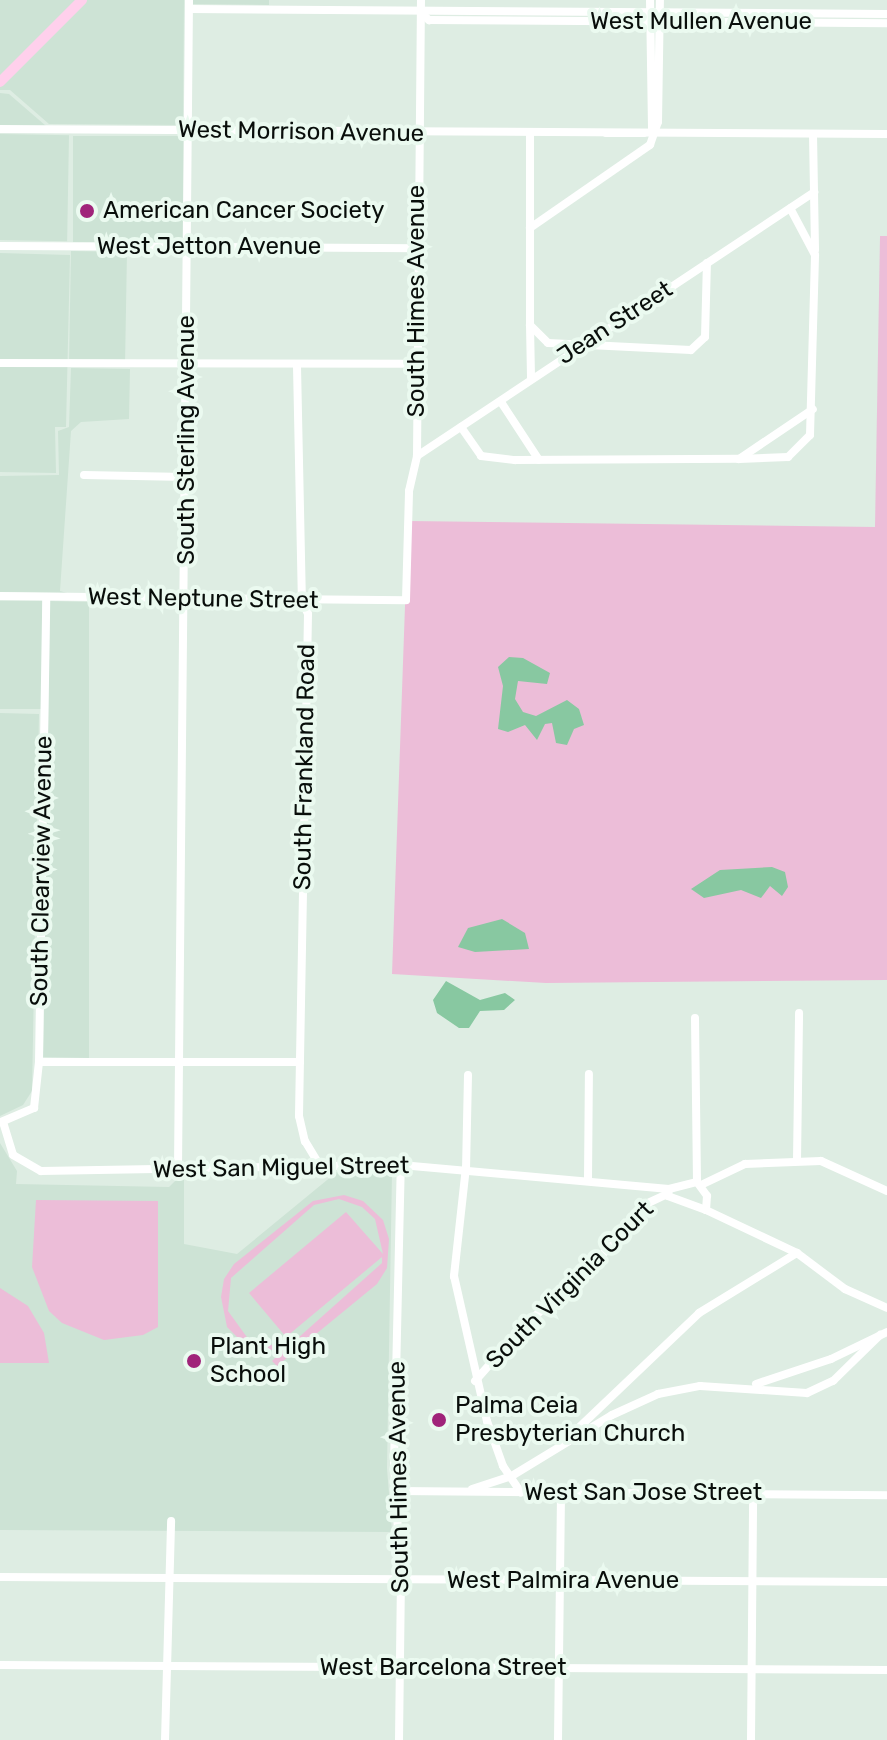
<!DOCTYPE html>
<html>
<head>
<meta charset="utf-8">
<style>
	body { margin:0 }
	#map { position:relative; width:887px; height:1740px; overflow:hidden; background:#deede3; font-family:Rubik,sans-serif }
	div>[style] { position:absolute }
	[style*='--x'] { left:calc(var(--x)*1px); top:calc(var(--y)*1px); width:calc(var(--w)*1px); rotate:calc(var(--a)*1deg) }
	.built>* { inset:0; background:#cde3d5; transform-origin:0 0 }
	.green>* { inset:0; background:#ecbdd8 }
	.water>* { inset:0; background:#88c8a1 }
	.minor>* { height:8px; margin:-4px; padding:0 4px; transform-origin:4px; border-radius:4px; background:#fff }
	.major>* { height:10px; margin:-5px; padding:0 5px; transform-origin:5px; border-radius:5px; background:#ffd0ec }
	.dots>* { width:22px; height:22px; translate:-50% -50%; box-sizing:border-box; border:4px solid #ebfaf0; border-radius:50% }
	span { translate:-50% -50%; white-space:nowrap; text-align:center; line-height:1.15; -webkit-text-stroke:8px #ebfaf0; paint-order:stroke }
	.street-label { font-size:24px; color:#090e0b }
	.poi-label { font-size:24px; color:#090e0b }
	.left { translate:0 -50%; text-align:left }
</style>
</head>
<body>
<div id="map">
	<div class="built">
		<div style="clip-path:polygon(0 0,184px 0,183px 125px,49px 124px,10px 90px,0 90px)"></div>
		<div style="clip-path:polygon(193px 0,269px 0,269px 5px,193px 4px)"></div>
		<div style="clip-path:polygon(0 93px,9px 94px,46px 126px,0 126px)"></div>
		<div style="left:0;top:134px;width:69px;height:106px;rotate:1deg"></div>
		<div style="left:73px;top:136px;width:111px;height:106px"></div>
		<div style="left:71px;top:251px;width:56px;height:108px;rotate:1deg"></div>
		<div style="clip-path:polygon(0 253px,70px 255px,66px 427px,55px 427px,56px 473px,0 472px)"></div>
		<div style="clip-path:polygon(71px 368px,130px 369px,129px 419px,81px 422px,71px 431px,60px 591px,67px 593px,0 592px,0 476px,59px 475px,58px 431px,69px 427px)"></div>
		<div style="left:0;top:601px;width:42px;height:108px"></div>
		<div style="clip-path:polygon(50px 601px,89px 602px,89px 1058px,43px 1057px)"></div>
		<div style="clip-path:polygon(0 713px,39px 714px,32px 1091px,23px 1105px,0 1116px)"></div>
		<div style="clip-path:polygon(0 1143px,17px 1171px,16px 1184px,169px 1187px,184px 1172px,184px 1244px,237px 1254px,338px 1171px,392px 1173px,387px 1468px,392px 1532px,0 1530px)"></div>
	</div>
	<div class="green">
		<div style="clip-path:polygon(880px 236px,887px 236px,887px 980px,546px 983px,392px 974px,408px 521px,875px 527px)"></div>
		<div style="clip-path:polygon(evenodd,344px 1195px,363px 1201px,383px 1220px,389px 1239px,387px 1268px,377px 1284px,277px 1366px,272px 1361px,281px 1352px,244px 1344px,227px 1327px,221px 1297px,224px 1279px,234px 1264px,313px 1201px,344px 1195px,339px 1199px,362px 1207px,375px 1219px,383px 1254px,346px 1212px,249px 1293px,286px 1337px,382px 1257px,382px 1263px,298px 1338px,277px 1346px,249px 1340px,228px 1311px,231px 1278px,314px 1205px,339px 1199px)"></div>
		<div style="clip-path:polygon(36px 1200px,158px 1201px,158px 1327px,143px 1335px,104px 1340px,62px 1323px,49px 1311px,32px 1267px)"></div>
		<div style="clip-path:polygon(0 1288px,28px 1306px,44px 1333px,49px 1363px,0 1363px)"></div>
	</div>
	<div class="water">
		<div style="clip-path:polygon(509px 657px,523px 658px,550px 673px,547px 684px,518px 681px,515px 699px,523px 712px,536px 716px,567px 700px,579px 709px,584px 725px,574px 729px,567px 745px,556px 743px,552px 723px,545px 724px,537px 740px,525px 725px,508px 732px,498px 729px,503px 686px,498px 667px)"></div>
		<div style="clip-path:polygon(772px 867px,785px 872px,788px 887px,782px 896px,770px 886px,761px 898px,741px 890px,704px 898px,691px 889px,720px 870px)"></div>
		<div style="clip-path:polygon(502px 919px,525px 933px,529px 949px,475px 952px,458px 947px,468px 928px)"></div>
		<div style="clip-path:polygon(446px 981px,480px 1000px,505px 993px,515px 1000px,504px 1010px,480px 1011px,469px 1028px,459px 1028px,437px 1013px,433px 1000px)"></div>
	</div>
	<div class="minor">
		<div style="--x:650;--y:0;--w:133;--a:89.1"></div>
		<div style="--x:189;--y:9;--w:698;--a:0.41"></div>
		<div style="--x:421;--y:13;--w:11;--a:41"></div>
		<div style="--x:429;--y:20;--w:458;--a:0.4"></div>
		<div style="--x:0;--y:129;--w:887;--a:0.32"></div>
		<div style="--x:606;--y:133;--w:38;--a:0"></div>
		<div style="--x:530;--y:134;--w:191;--a:90"></div>
		<div style="--x:530;--y:325;--w:25;--a:45"></div>
		<div style="--x:548;--y:343;--w:143;--a:2.8"></div>
		<div style="--x:691;--y:350;--w:19;--a:-43"></div>
		<div style="--x:705;--y:337;--w:74;--a:-88.5"></div>
		<div style="--x:813;--y:134;--w:116;--a:89"></div>
		<div style="--x:530;--y:228;--w:146;--a:-34.7"></div>
		<div style="--x:650;--y:145;--w:24;--a:-71"></div>
		<div style="--x:658;--y:122;--w:122;--a:-89.1"></div>
		<div style="--x:0;--y:246;--w:418;--a:0.3"></div>
		<div style="--x:530;--y:325;--w:53;--a:88.9"></div>
		<div style="--x:0;--y:363;--w:417;--a:0.1"></div>
		<div style="--x:297;--y:366;--w:235;--a:88.8"></div>
		<div style="--x:302;--y:601;--w:14;--a:65"></div>
		<div style="--x:308;--y:614;--w:502;--a:91.03"></div>
		<div style="--x:299;--y:1116;--w:26;--a:77"></div>
		<div style="--x:305;--y:1141;--w:27;--a:59"></div>
		<div style="--x:501;--y:402;--w:69;--a:56.8"></div>
		<div style="--x:461;--y:427;--w:35;--a:55"></div>
		<div style="--x:481;--y:456;--w:34;--a:7"></div>
		<div style="--x:515;--y:460;--w:224;--a:-0.3"></div>
		<div style="--x:739;--y:459;--w:89;--a:-34"></div>
		<div style="--x:417;--y:456;--w:477;--a:-33.6"></div>
		<div style="--x:739;--y:459;--w:49;--a:-2.3"></div>
		<div style="--x:788;--y:457;--w:31;--a:-45"></div>
		<div style="--x:810;--y:435;--w:180;--a:-88.4"></div>
		<div style="--x:815;--y:255;--w:53;--a:-118"></div>
		<div style="--x:84;--y:475;--w:102;--a:1.1"></div>
		<div style="--x:0;--y:596;--w:406;--a:0.6"></div>
		<div style="--x:406;--y:600;--w:109;--a:-88.4"></div>
		<div style="--x:409;--y:491;--w:36;--a:-77"></div>
		<div style="--x:417;--y:456;--w:456;--a:-89.5"></div>
		<div style="--x:695;--y:1018;--w:164;--a:89.3"></div>
		<div style="--x:39;--y:1062;--w:261;--a:0"></div>
		<div style="--x:468;--y:1075;--w:92;--a:91.2"></div>
		<div style="--x:466;--y:1167;--w:110;--a:96.3"></div>
		<div style="--x:454;--y:1276;--w:149;--a:77.2"></div>
		<div style="--x:487;--y:1421;--w:48;--a:70.4"></div>
		<div style="--x:503;--y:1466;--w:32;--a:56"></div>
		<div style="--x:1;--y:1122;--w:36;--a:-23"></div>
		<div style="--x:34;--y:1108;--w:46;--a:-83.8"></div>
		<div style="--x:39;--y:1062;--w:465;--a:-89.1"></div>
		<div style="--x:3;--y:1122;--w:34;--a:73"></div>
		<div style="--x:13;--y:1155;--w:32;--a:30"></div>
		<div style="--x:41;--y:1171;--w:360;--a:-1"></div>
		<div style="--x:401;--y:1165;--w:269;--a:5.1"></div>
		<div style="--x:797;--y:1161;--w:148;--a:-89.2"></div>
		<div style="--x:178;--y:1168;--w:1168;--a:-89.46"></div>
		<div style="--x:588;--y:1179;--w:105;--a:-89.5"></div>
		<div style="--x:697;--y:1182;--w:17;--a:54"></div>
		<div style="--x:707;--y:1196;--w:14;--a:94"></div>
		<div style="--x:706;--y:1210;--w:40;--a:-159.8"></div>
		<div style="--x:668;--y:1196;--w:7;--a:-82"></div>
		<div style="--x:669;--y:1189;--w:29;--a:-14"></div>
		<div style="--x:701;--y:1185;--w:49;--a:-25.5"></div>
		<div style="--x:745;--y:1164;--w:76;--a:-2.3"></div>
		<div style="--x:821;--y:1161;--w:72;--a:24.4"></div>
		<div style="--x:706;--y:1210;--w:101;--a:25.3"></div>
		<div style="--x:797;--y:1253;--w:60;--a:36.9"></div>
		<div style="--x:845;--y:1289;--w:46;--a:24.3"></div>
		<div style="--x:475;--y:1381;--w:69;--a:-48.5"></div>
		<div style="--x:521;--y:1329;--w:145;--a:-42.5"></div>
		<div style="--x:628;--y:1231;--w:34;--a:-54"></div>
		<div style="--x:648;--y:1203;--w:21;--a:-25"></div>
		<div style="--x:756;--y:1384;--w:79;--a:-18.4"></div>
		<div style="--x:831;--y:1359;--w:62;--a:-25.7"></div>
		<div style="--x:569;--y:1437;--w:180;--a:-43.6"></div>
		<div style="--x:699;--y:1313;--w:115;--a:-31.5"></div>
		<div style="--x:472;--y:1489;--w:40;--a:-18"></div>
		<div style="--x:510;--y:1477;--w:119;--a:-31.3"></div>
		<div style="--x:612;--y:1415;--w:51;--a:-24.5"></div>
		<div style="--x:658;--y:1394;--w:43;--a:-10.8"></div>
		<div style="--x:700;--y:1386;--w:107;--a:3.7"></div>
		<div style="--x:807;--y:1393;--w:29;--a:-25"></div>
		<div style="--x:833;--y:1381;--w:66;--a:-44.4"></div>
		<div style="--x:398;--y:1491;--w:489;--a:0.5"></div>
		<div style="--x:0;--y:1577;--w:887;--a:0.32"></div>
		<div style="--x:0;--y:1665;--w:887;--a:0.32"></div>
		<div style="--x:165;--y:1740;--w:219;--a:-88.4"></div>
		<div style="--x:399;--y:1740;--w:160;--a:-89.3"></div>
		<div style="--x:401;--y:1580;--w:115;--a:-93.5"></div>
		<div style="--x:394;--y:1465;--w:300;--a:-88.7"></div>
		<div style="--x:558;--y:1740;--w:247;--a:-89.3"></div>
		<div style="--x:751;--y:1740;--w:246;--a:-89.5"></div>
	</div>
	<div class="major">
		<div style="--x:0;--y:82;--w:116;--a:-45"></div>
	</div>
	<div class="dots">
		<div style="left:87px;top:211px;background:#a0247a"></div>
		<div style="left:194px;top:1361px;background:#a0247a"></div>
		<div style="left:439px;top:1420px;background:#a0247a"></div>
	</div>
	<div class="street-label">
		<span style="left:701px;top:22px">West Mullen Avenue</span>
		<span style="left:301px;top:132px;rotate:1deg">West Morrison Avenue</span>
		<span style="left:209px;top:247px">West Jetton Avenue</span>
		<span style="left:417px;top:301px;rotate:-90deg">South Himes Avenue</span>
		<span style="left:615px;top:323px;rotate:-33deg">Jean Street</span>
		<span style="left:187px;top:440px;rotate:-90deg">South Sterling Avenue</span>
		<span style="left:203px;top:599px;rotate:1deg">West Neptune Street</span>
		<span style="left:305px;top:767px;rotate:-89deg">South Frankland Road</span>
		<span style="left:42px;top:871px;rotate:-89deg">South Clearview Avenue</span>
		<span style="left:281px;top:1168px;rotate:-1deg">West San Miguel Street</span>
		<span style="left:570px;top:1285px;rotate:-45deg">South Virginia Court</span>
		<span style="left:399px;top:1477px;rotate:-91deg">South Himes Avenue</span>
		<span style="left:643px;top:1493px">West San Jose Street</span>
		<span style="left:563px;top:1581px">West Palmira Avenue</span>
		<span style="left:443px;top:1668px">West Barcelona Street</span>
	</div>
	<div class="poi-label">
		<span class="left" style="left:103px;top:211px">American Cancer Society</span>
		<span class="left" style="left:210px;top:1361px">Plant High<br>School</span>
		<span class="left" style="left:455px;top:1420px">Palma Ceia<br>Presbyterian Church</span>
	</div>
</div>
</body>
</html>
